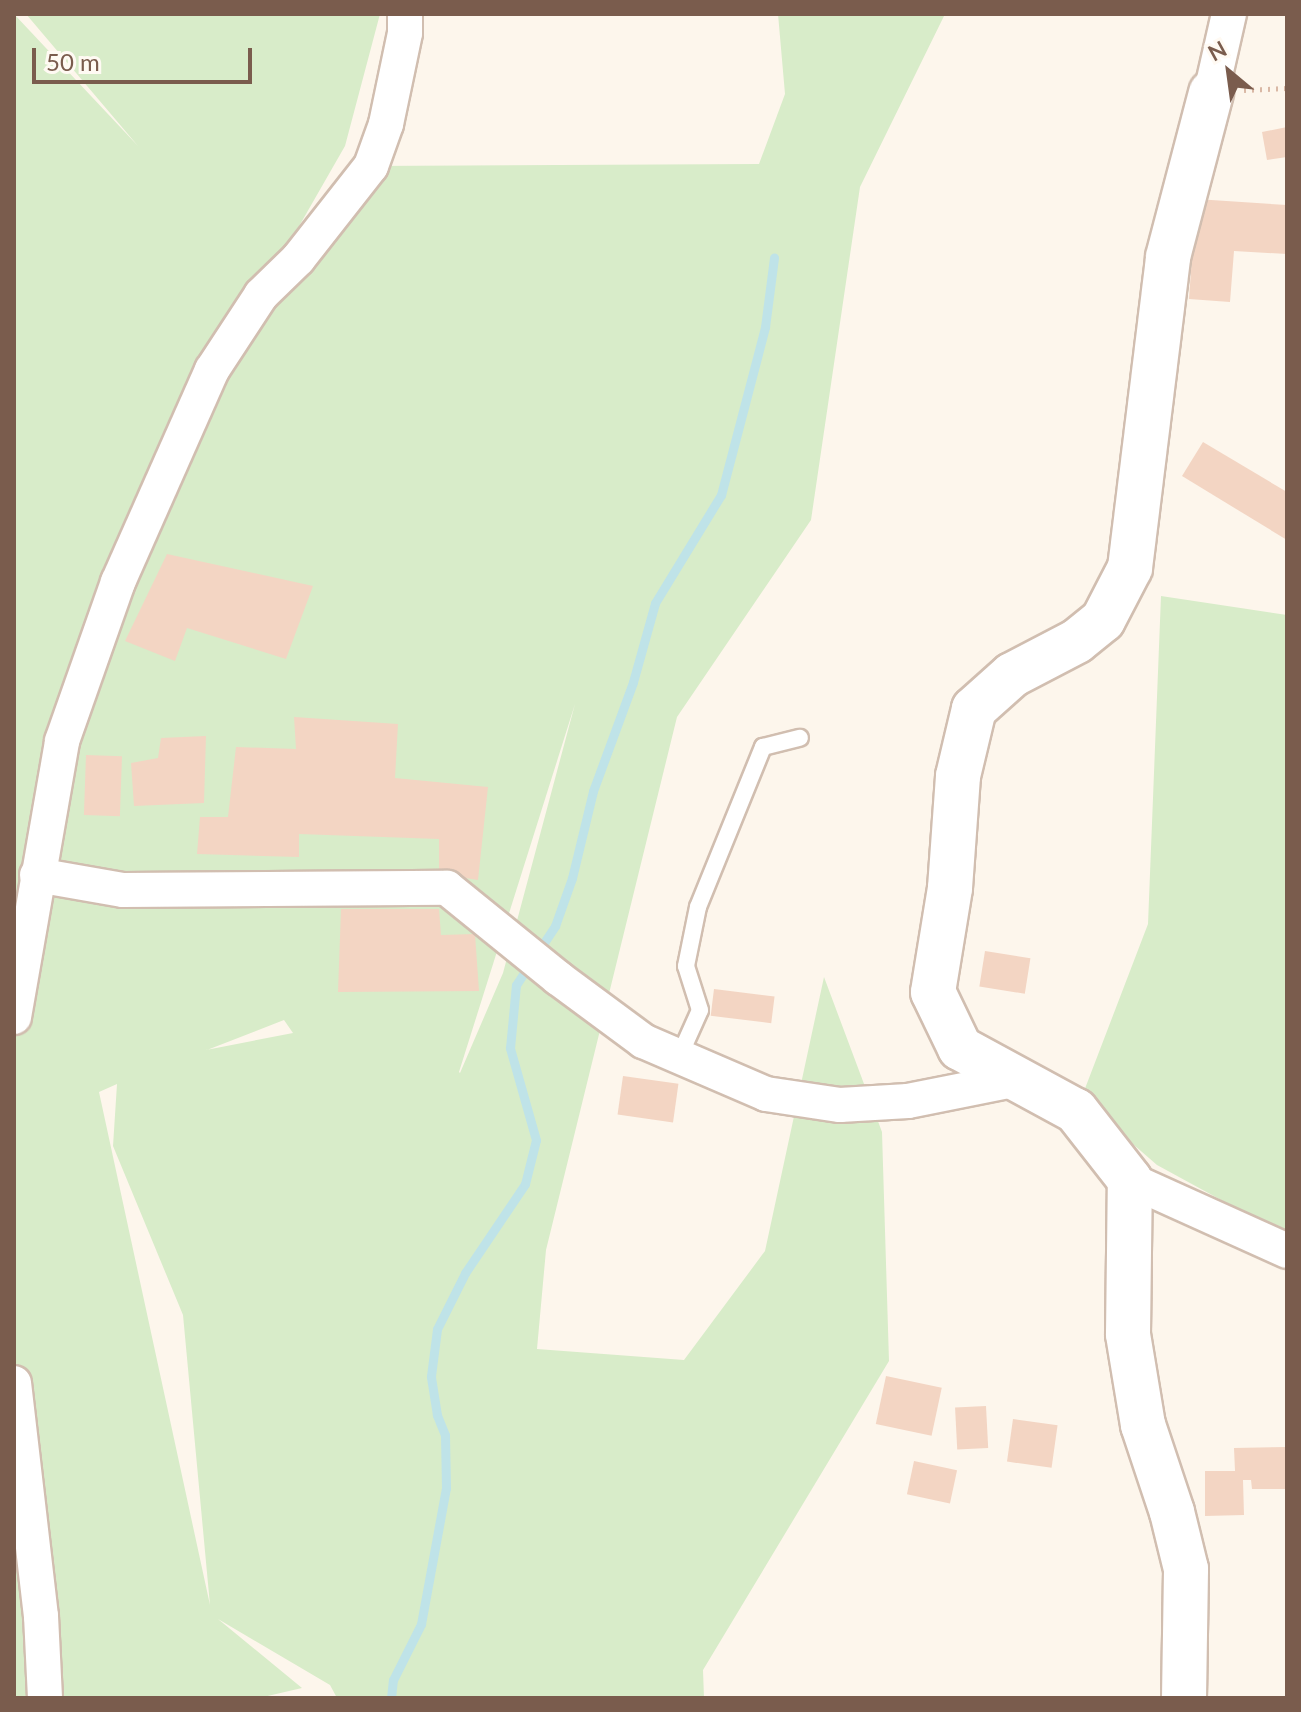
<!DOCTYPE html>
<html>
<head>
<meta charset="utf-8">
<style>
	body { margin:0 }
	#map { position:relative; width:1301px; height:1712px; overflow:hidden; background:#fdf6ec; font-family:Lato,sans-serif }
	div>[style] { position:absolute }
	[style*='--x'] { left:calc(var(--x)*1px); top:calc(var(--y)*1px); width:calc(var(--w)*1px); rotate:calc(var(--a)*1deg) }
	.green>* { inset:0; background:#d8ecc9 }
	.stream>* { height:9px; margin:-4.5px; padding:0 4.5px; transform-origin:4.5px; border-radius:4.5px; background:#bfe3e8 }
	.building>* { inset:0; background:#f3d5c3; transform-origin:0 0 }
	.path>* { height:5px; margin-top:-2.5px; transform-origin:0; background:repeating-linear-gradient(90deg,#d9b8a5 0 2px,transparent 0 8px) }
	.roads { filter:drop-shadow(2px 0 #d1beb0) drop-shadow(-2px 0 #d1beb0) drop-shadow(0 2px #d1beb0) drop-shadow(0 -2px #d1beb0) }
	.lane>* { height:16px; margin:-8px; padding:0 8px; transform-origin:8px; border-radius:8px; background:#fff }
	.street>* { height:34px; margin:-17px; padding:0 17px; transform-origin:17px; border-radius:17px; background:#fff }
	.secondary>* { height:44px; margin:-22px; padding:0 22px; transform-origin:22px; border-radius:22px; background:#fff }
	span { translate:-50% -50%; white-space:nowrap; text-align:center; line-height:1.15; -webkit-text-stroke:7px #fffaf3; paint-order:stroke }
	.frame { position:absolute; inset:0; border:16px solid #7a5c4d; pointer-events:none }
	.north { position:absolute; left:1189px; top:32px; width:80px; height:80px; -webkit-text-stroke:6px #fffaf3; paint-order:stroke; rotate:331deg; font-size:22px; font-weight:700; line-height:32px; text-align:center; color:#7a5c4d }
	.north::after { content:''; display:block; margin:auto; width:28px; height:36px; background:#7a5c4d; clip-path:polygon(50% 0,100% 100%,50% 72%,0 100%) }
	.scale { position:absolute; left:32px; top:48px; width:220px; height:36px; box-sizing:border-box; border:4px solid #7a5c4d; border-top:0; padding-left:10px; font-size:24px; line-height:28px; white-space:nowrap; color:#7a5c4d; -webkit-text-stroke:6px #fffaf3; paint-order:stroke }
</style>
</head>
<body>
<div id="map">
	<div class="green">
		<div style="clip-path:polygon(evenodd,14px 14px,138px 146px,26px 14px,380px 14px,345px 146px,255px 303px,371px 166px,759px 164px,785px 94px,778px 14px,945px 14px,860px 187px,811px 520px,677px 717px,546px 1250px,537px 1349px,684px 1360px,765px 1251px,824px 977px,882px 1132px,889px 1361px,703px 1670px,704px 1698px,337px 1698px,330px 1685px,218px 1619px,302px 1688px,259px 1698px,14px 1698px,14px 14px,575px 704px,503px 973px,460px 1073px,459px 1072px,575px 704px,14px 14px,284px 1020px,293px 1033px,206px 1050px,207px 1050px,284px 1020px,14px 14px,117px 1084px,113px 1146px,183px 1315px,210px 1605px,99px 1092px,117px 1084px)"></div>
		<div style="clip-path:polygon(1161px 596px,1287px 615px,1287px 1236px,1157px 1165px,1081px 1099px,1148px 924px)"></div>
	</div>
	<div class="stream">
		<div style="--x:391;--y:1698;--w:18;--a:-84"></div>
		<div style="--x:393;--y:1680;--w:63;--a:-63.4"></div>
		<div style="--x:421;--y:1624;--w:138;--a:-79.6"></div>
		<div style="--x:446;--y:1488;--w:53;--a:-91.1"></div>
		<div style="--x:445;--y:1435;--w:22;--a:-112"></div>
		<div style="--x:437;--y:1415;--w:39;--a:-99"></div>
		<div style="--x:431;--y:1376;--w:47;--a:-82.7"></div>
		<div style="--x:437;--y:1329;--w:63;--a:-63.4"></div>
		<div style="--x:465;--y:1273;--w:107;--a:-56"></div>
		<div style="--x:525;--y:1184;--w:45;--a:-76"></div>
		<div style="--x:536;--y:1140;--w:96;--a:-105.8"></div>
		<div style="--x:510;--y:1048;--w:63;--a:-84.6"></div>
		<div style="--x:516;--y:985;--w:71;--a:-56.5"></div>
		<div style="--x:555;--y:926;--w:51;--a:-70.5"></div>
		<div style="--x:572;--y:878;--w:89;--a:-76.4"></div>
		<div style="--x:593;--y:791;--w:116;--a:-69.8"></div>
		<div style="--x:633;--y:682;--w:82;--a:-74.4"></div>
		<div style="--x:655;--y:603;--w:127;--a:-58.6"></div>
		<div style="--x:721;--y:495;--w:174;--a:-75.3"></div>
		<div style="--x:765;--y:327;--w:70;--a:-82.6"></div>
	</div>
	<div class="building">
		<div style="clip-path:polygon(1287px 127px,1287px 157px,1267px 160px,1262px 132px)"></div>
		<div style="clip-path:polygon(1196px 199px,1287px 205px,1287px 254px,1234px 251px,1230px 302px,1189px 299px)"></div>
		<div style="clip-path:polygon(1203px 442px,1287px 492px,1287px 540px,1182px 476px)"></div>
		<div style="clip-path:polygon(167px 554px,313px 586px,286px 659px,187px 628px,175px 661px,125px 641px)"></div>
		<div style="clip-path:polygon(294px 717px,398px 724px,395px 778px,488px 787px,478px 880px,439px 874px,439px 839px,299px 834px,299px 857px,197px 854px,200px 817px,228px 817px,236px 747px,296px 749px)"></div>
		<div style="clip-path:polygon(206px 736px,204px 803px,134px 806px,131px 763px,158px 758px,161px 738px)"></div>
		<div style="left:86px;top:755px;width:36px;height:60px;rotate:2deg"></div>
		<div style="clip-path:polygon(341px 909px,439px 909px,441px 935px,475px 934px,479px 991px,338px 992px)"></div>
		<div style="left:985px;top:951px;width:46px;height:36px;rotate:9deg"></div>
		<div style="left:714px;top:989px;width:61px;height:27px;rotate:7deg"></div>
		<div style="left:623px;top:1076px;width:56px;height:39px;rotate:8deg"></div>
		<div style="left:886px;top:1376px;width:57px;height:49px;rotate:12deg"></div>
		<div style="left:986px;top:1406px;width:42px;height:31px;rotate:87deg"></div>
		<div style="left:1013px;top:1419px;width:45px;height:43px;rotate:8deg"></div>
		<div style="clip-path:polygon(1287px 1447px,1287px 1489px,1252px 1489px,1251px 1480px,1243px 1480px,1244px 1515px,1205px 1516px,1205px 1471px,1235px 1471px,1234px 1448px)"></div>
		<div style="left:914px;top:1461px;width:44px;height:34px;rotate:12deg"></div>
	</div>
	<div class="path">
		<div style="--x:1244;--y:90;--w:43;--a:-2.7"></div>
	</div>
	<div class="roads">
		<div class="lane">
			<div style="--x:679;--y:1057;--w:51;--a:-65.9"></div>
			<div style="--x:700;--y:1010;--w:46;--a:-107.7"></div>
			<div style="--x:686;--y:966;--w:60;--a:-78.5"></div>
			<div style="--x:698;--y:907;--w:173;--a:-67.9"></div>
			<div style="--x:763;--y:747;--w:38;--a:-14"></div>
		</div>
		<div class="street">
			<div style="--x:1211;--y:93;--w:81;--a:-77.2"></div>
			<div style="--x:37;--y:875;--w:87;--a:9.9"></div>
			<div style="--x:123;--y:890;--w:324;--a:-0.4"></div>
			<div style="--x:447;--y:888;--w:143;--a:39"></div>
			<div style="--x:558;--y:978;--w:106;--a:36.5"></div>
			<div style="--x:643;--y:1041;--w:134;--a:23.3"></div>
			<div style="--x:766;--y:1094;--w:75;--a:8.5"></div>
			<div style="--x:840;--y:1105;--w:68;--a:-3.4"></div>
			<div style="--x:908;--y:1101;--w:112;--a:-11.3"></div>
			<div style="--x:14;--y:1017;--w:280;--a:-80.1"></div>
			<div style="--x:62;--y:741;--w:169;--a:-70.6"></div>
			<div style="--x:118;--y:582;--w:232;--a:-66.1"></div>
			<div style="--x:212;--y:370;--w:90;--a:-56.8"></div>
			<div style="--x:261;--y:295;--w:52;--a:-44.2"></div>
			<div style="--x:298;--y:259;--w:118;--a:-51.9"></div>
			<div style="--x:371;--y:166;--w:45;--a:-70.3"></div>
			<div style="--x:386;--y:124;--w:93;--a:-78.2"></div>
			<div style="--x:405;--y:33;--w:19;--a:-90"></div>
			<div style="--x:1130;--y:1180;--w:172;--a:24.3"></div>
			<div style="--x:14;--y:1383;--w:235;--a:83.4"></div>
			<div style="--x:41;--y:1616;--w:82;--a:87.2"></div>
		</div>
		<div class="secondary">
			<div style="--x:1184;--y:1698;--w:129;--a:-89.1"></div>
			<div style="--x:1186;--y:1569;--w:59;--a:-103.8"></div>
			<div style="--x:1172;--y:1512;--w:92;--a:-108.4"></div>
			<div style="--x:1143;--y:1425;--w:92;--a:-99.4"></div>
			<div style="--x:1128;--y:1334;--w:154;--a:-89.3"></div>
			<div style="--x:1130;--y:1180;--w:88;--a:-128"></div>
			<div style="--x:1076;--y:1111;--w:132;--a:-151.5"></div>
			<div style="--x:960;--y:1048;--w:62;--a:-115.7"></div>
			<div style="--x:933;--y:992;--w:105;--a:-80.7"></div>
			<div style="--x:950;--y:888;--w:112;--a:-85.9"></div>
			<div style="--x:958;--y:776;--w:69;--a:-76.6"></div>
			<div style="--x:974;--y:709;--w:51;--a:-41.8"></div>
			<div style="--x:1012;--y:675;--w:73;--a:-27.6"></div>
			<div style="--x:1077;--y:641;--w:33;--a:-39"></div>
			<div style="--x:1103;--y:620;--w:59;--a:-62.6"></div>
			<div style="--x:1130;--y:568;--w:313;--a:-83"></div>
			<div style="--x:1168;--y:257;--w:170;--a:-75.3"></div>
		</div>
	</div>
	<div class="frame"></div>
	<div class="north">N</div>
	<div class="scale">50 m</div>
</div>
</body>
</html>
